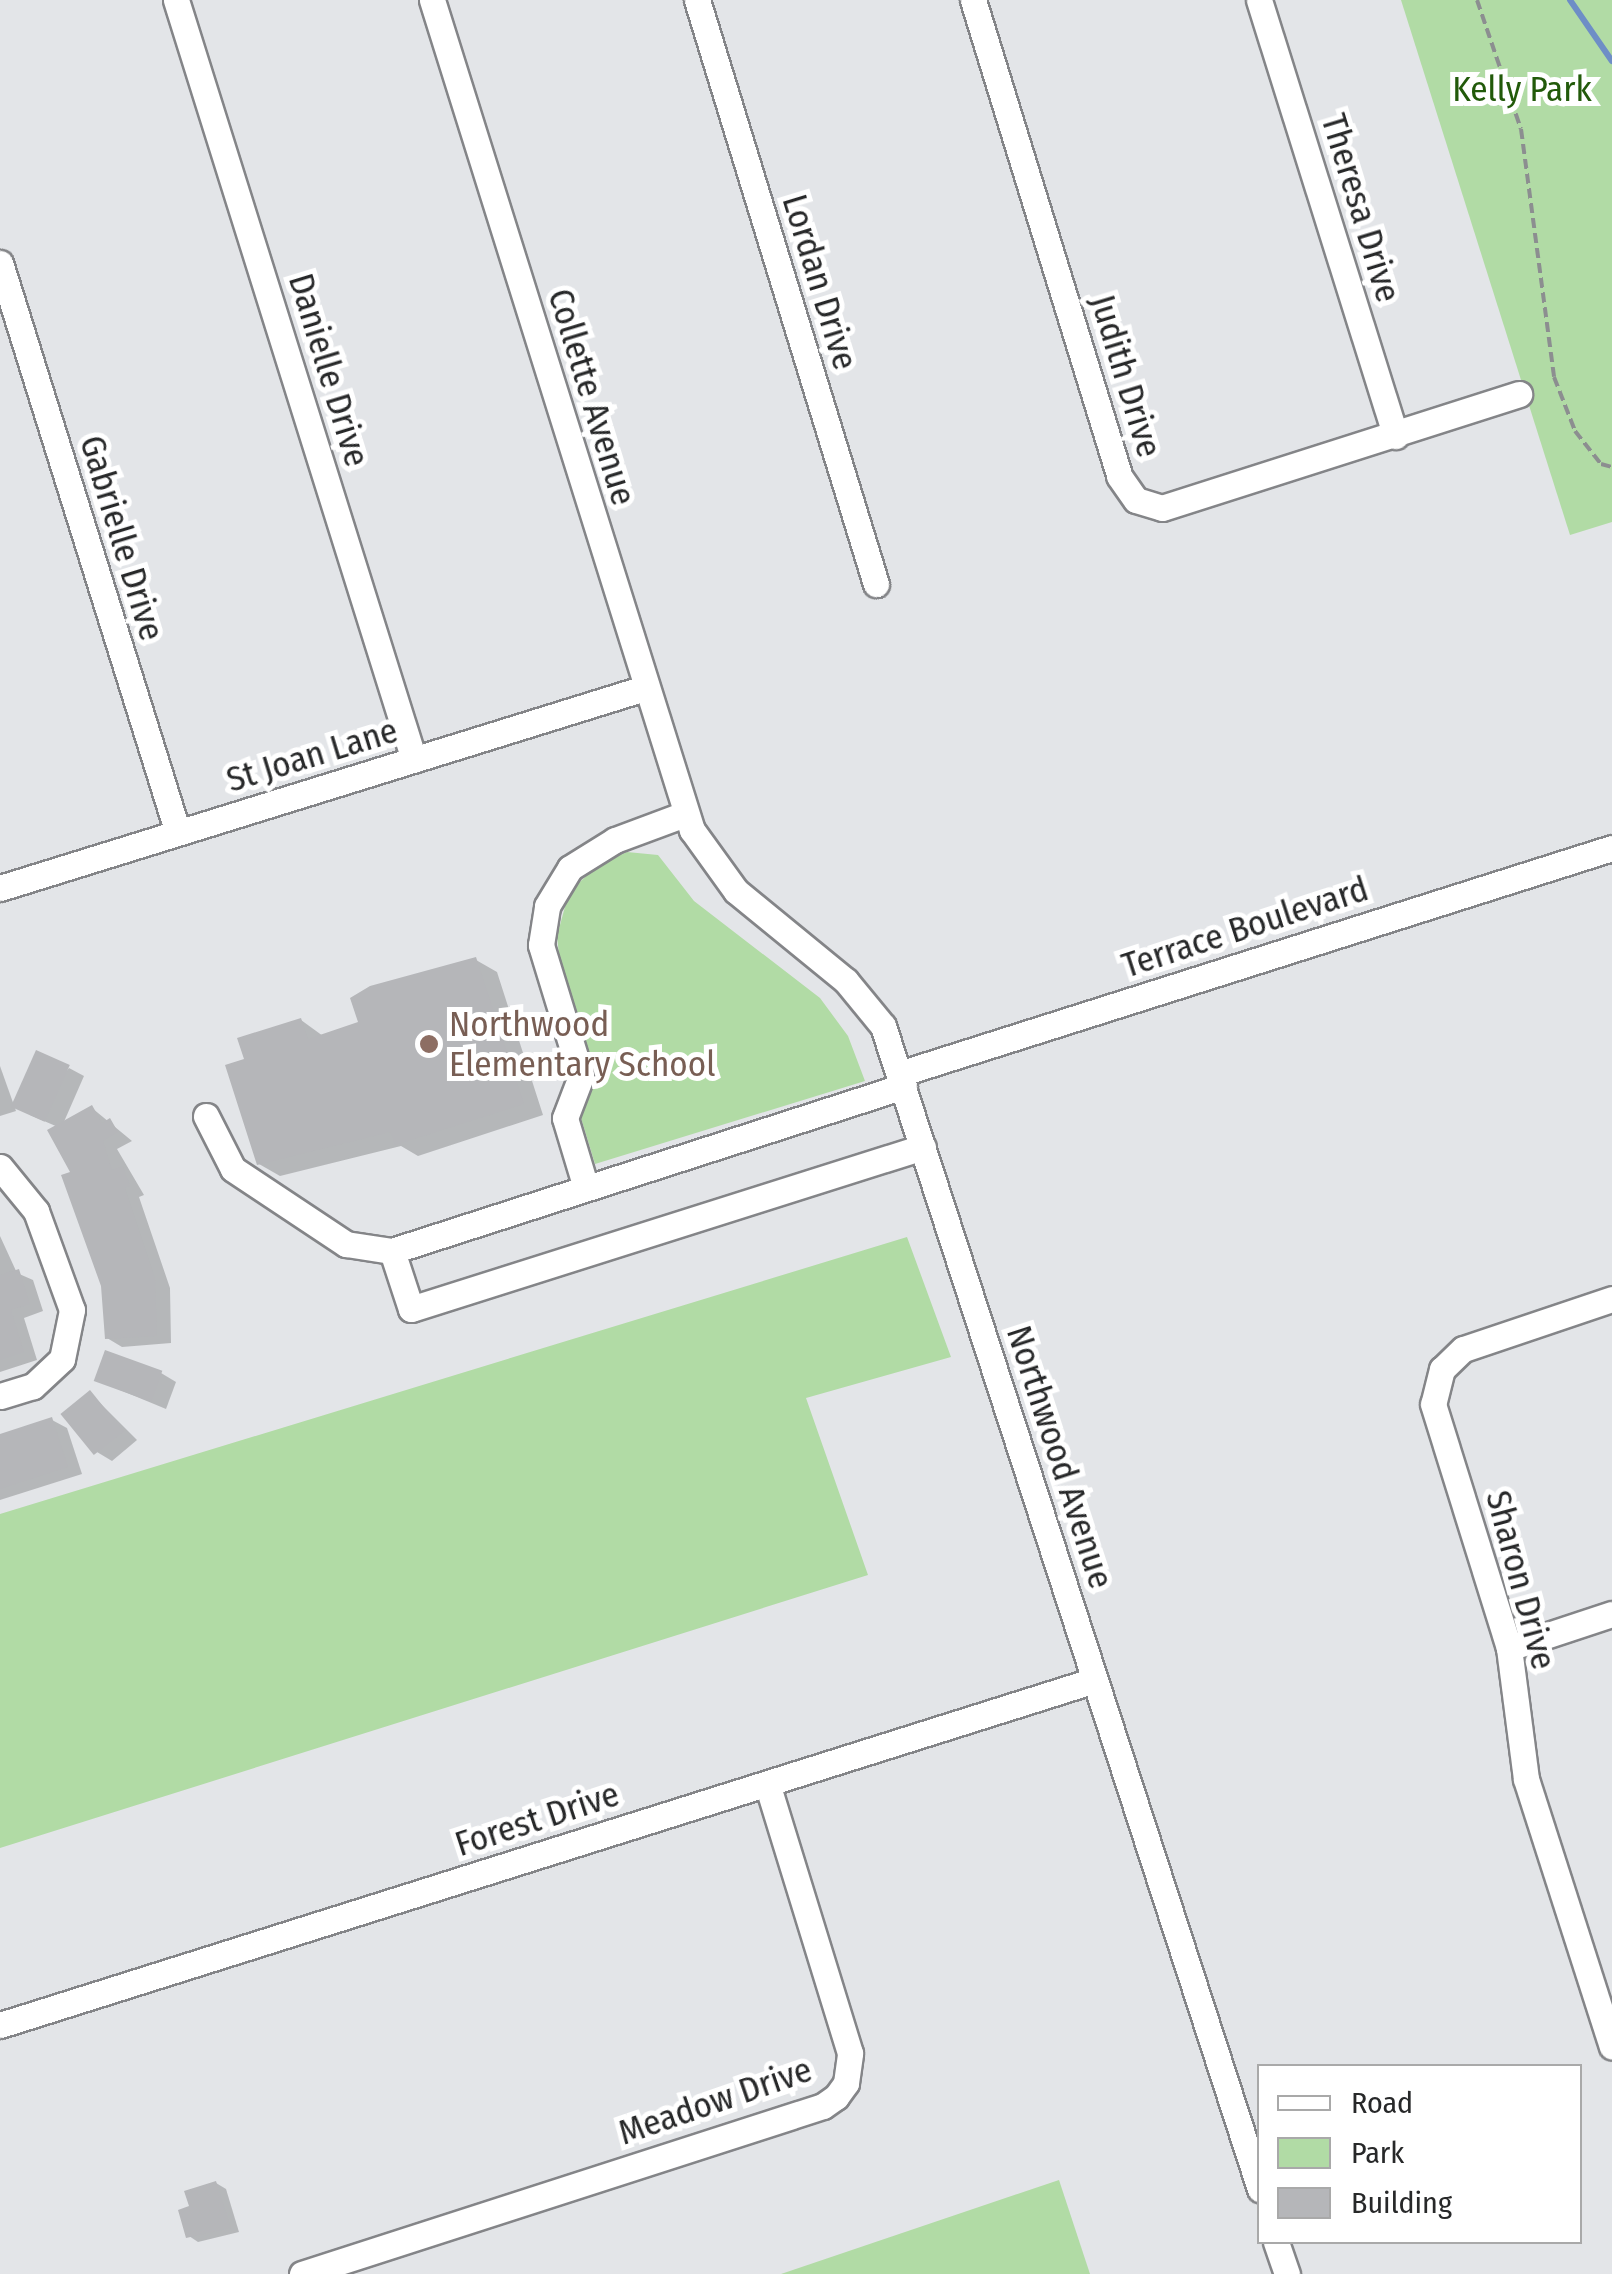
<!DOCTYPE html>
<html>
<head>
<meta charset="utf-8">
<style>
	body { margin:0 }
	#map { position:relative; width:1612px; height:2274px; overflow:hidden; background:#e3e5e8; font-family:"Fira Sans Condensed",sans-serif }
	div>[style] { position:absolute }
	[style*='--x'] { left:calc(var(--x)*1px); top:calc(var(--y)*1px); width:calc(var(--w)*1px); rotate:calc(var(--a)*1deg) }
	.green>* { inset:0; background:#b1dba5 }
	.shadow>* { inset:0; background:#0003 }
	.stream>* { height:6px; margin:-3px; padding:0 3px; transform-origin:3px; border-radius:3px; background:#6e8ec6 }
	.building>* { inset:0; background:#b5b6b9; transform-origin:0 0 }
	.path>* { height:4px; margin-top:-2px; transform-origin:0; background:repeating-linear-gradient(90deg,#8c8e90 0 10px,transparent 0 15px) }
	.roads { filter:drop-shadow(2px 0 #848588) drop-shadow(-2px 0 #848588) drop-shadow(0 2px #848588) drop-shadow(0 -2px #848588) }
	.minor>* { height:25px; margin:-12.5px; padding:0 12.5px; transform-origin:12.5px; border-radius:12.5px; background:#fff }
	.dots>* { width:28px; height:28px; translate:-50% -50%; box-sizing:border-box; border:5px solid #fff; border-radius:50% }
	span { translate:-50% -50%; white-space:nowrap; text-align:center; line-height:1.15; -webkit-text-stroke:10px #fff; paint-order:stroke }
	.park-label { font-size:35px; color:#225a0a }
	.street-label { font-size:35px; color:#272829 }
	.education-label { font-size:35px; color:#785e54 }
	.left { translate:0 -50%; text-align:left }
	.legend { position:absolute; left:1257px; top:2064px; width:325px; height:180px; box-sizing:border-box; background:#fff; border:2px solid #a9a9a9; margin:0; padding:12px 18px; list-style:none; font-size:30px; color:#272829 }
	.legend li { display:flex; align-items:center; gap:20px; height:50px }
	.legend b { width:50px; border:2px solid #a9a9a9 }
</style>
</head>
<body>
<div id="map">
	<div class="green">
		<div style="clip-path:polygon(1401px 0,1612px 0,1612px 522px,1570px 535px)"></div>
		<div style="clip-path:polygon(627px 852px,658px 855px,694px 901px,820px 998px,848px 1036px,865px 1081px,595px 1164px,581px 1118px,595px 1082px,561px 974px,557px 936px,569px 892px,598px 865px)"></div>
		<div style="clip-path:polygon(907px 1237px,951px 1357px,806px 1398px,868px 1575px,0 1848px,0 1514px)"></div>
		<div style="clip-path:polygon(1059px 2180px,1090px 2274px,781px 2274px)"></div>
	</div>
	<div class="shadow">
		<div style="clip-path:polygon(476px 960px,497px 972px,543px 1115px,418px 1156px,401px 1146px,280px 1176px,259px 1164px,247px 1061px,301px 1020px,323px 1036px,361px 1024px)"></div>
		<div style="clip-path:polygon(0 1066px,16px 1111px,0 1116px)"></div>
		<div style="clip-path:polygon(69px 1068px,84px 1076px,63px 1124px,92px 1108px,132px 1141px,117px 1149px,144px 1195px,139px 1197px,170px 1288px,171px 1343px,122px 1347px,107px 1338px,104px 1286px,58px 1127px,30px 1115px)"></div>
		<div style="clip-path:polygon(0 1236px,17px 1273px,33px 1280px,43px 1311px,24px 1318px,37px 1360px,0 1372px)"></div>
		<div style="clip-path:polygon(161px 1373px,176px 1382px,166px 1409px,96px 1380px)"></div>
		<div style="clip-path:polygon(90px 1393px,137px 1440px,112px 1461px,97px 1452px)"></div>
		<div style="clip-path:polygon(52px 1420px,67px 1428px,82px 1474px,0 1500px,0 1436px)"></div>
		<div style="clip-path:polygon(216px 2183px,226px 2189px,239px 2232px,198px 2242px,189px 2236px,192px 2208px)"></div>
	</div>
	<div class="stream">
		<div style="--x:1570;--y:0;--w:74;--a:55.5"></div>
	</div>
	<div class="building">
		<div style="clip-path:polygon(476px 957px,524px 1104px,395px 1145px,390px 1132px,257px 1165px,225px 1065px,244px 1059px,237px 1038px,301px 1018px,308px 1039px,358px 1022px,350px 998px,370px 986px)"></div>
		<div style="left:36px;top:1050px;width:37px;height:62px;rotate:24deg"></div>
		<div style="clip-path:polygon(92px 1105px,102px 1123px,110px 1118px,118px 1132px,103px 1141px,112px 1170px,123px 1166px,130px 1186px,125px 1188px,155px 1278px,157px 1336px,105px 1339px,101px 1286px,61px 1175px,70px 1172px,47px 1130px)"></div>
		<div style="clip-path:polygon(19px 1269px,30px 1304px,11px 1310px,24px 1352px,0 1360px,0 1275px)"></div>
		<div style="left:105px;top:1350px;width:61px;height:33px;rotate:20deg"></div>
		<div style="left:90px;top:1390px;width:53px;height:38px;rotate:51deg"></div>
		<div style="clip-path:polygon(52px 1417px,68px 1467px,0 1489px,0 1434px)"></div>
		<div style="clip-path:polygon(216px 2181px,231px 2228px,186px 2238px,178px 2210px,189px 2206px,184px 2191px)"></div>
	</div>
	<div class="path">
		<div style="--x:1477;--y:0;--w:136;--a:71.2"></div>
		<div style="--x:1521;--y:129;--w:250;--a:82.4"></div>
		<div style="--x:1554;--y:377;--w:58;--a:68.7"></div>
		<div style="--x:1575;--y:431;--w:42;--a:51.8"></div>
		<div style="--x:1601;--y:464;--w:11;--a:15"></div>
	</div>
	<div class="roads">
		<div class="minor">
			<div style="--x:176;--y:0;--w:796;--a:72.61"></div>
			<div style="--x:432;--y:0;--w:870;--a:72.61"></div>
			<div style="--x:692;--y:830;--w:75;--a:54.2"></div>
			<div style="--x:736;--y:891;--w:142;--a:39.3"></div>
			<div style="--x:846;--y:981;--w:58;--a:50.6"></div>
			<div style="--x:883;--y:1026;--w:1223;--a:72.04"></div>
			<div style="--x:697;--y:0;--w:611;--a:72.96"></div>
			<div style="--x:973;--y:0;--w:498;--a:72.9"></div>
			<div style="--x:1119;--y:476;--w:29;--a:55"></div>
			<div style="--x:1136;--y:500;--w:27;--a:17"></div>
			<div style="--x:1162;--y:508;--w:375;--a:-17.7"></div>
			<div style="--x:1259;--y:0;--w:457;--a:72.6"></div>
			<div style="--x:0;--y:263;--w:597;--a:72.66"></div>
			<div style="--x:0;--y:888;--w:675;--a:-17.23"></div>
			<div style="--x:899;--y:1074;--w:748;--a:-17.59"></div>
			<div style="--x:904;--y:1086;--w:538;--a:162.14"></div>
			<div style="--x:392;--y:1251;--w:61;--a:71.9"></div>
			<div style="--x:411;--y:1309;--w:537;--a:-17.56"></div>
			<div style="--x:206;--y:1116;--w:59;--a:63"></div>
			<div style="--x:233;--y:1169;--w:136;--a:33.6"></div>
			<div style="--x:346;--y:1244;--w:47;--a:8.7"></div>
			<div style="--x:0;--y:1167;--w:57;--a:50.7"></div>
			<div style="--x:36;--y:1211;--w:105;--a:70"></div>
			<div style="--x:72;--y:1310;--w:50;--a:101.5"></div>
			<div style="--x:62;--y:1359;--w:40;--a:137"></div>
			<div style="--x:33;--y:1386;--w:34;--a:163"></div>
			<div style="--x:586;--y:1188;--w:73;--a:-106.7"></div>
			<div style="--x:565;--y:1118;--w:45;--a:-69.1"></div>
			<div style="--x:581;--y:1076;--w:137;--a:-107"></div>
			<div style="--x:541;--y:945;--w:39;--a:-81"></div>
			<div style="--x:547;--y:906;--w:44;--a:-58.8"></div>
			<div style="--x:570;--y:868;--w:53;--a:-31.9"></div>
			<div style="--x:615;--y:840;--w:75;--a:-20.4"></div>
			<div style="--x:1612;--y:1299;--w:157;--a:161.4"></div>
			<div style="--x:1463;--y:1349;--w:29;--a:136"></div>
			<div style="--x:1442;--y:1369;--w:36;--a:104"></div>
			<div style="--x:1433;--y:1404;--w:256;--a:72.7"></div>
			<div style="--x:1509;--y:1648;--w:132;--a:82.6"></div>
			<div style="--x:1526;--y:1779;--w:281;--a:72.2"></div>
			<div style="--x:1509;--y:1648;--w:108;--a:-18.3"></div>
			<div style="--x:0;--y:2025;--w:1148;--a:-17.49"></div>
			<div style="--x:1276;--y:2242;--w:34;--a:71"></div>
			<div style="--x:302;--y:2274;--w:547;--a:-17.87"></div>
			<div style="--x:823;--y:2106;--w:16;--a:-35"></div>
			<div style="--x:836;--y:2097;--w:17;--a:-54"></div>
			<div style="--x:846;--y:2083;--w:30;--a:-82"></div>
			<div style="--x:850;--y:2053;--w:282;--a:-107.1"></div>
		</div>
	</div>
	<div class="dots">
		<div style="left:429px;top:1044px;background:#8d6e63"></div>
	</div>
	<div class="park-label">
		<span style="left:1522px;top:89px">Kelly Park</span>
	</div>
	<div class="street-label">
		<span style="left:1361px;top:208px;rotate:73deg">Theresa Drive</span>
		<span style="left:820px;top:282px;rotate:73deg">Lordan Drive</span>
		<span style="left:329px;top:370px;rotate:73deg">Danielle Drive</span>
		<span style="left:1126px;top:376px;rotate:73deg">Judith Drive</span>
		<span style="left:592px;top:397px;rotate:73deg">Collette Avenue</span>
		<span style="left:122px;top:538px;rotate:73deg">Gabrielle Drive</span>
		<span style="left:312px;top:755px;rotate:-17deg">St Joan Lane</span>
		<span style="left:1245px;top:927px;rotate:-18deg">Terrace Boulevard</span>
		<span style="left:1060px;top:1457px;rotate:72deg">Northwood Avenue</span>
		<span style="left:1521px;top:1580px;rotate:75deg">Sharon Drive</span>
		<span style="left:537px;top:1819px;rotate:-18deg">Forest Drive</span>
		<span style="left:715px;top:2101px;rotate:-19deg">Meadow Drive</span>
	</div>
	<div class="education-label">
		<span class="left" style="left:449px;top:1044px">Northwood<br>Elementary School</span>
	</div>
	<ul class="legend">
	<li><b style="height:12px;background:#fff"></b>Road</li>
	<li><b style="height:28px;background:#b1dba5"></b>Park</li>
	<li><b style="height:28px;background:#b5b6b9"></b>Building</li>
	</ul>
</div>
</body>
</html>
